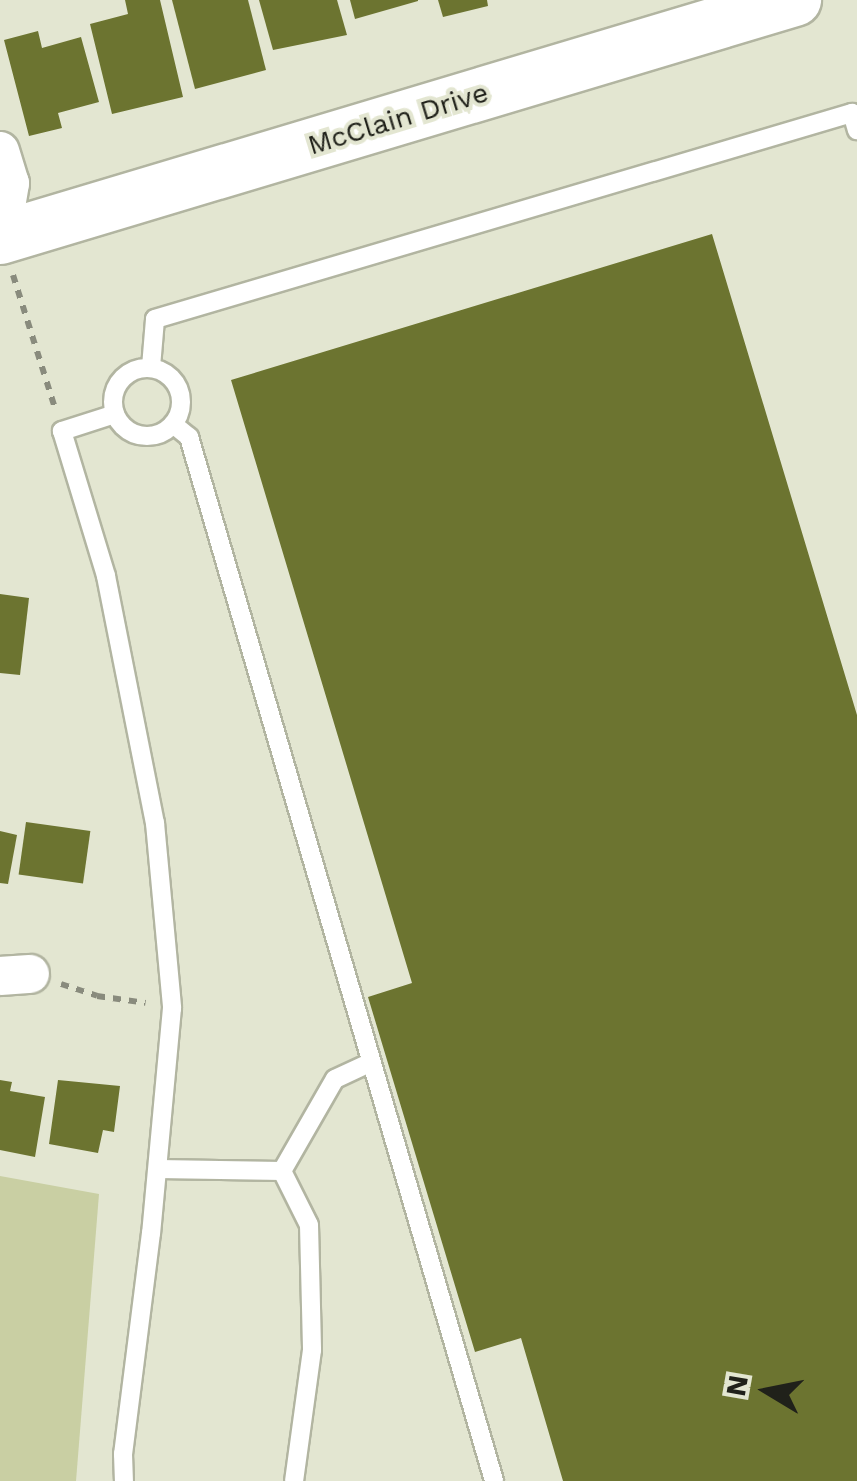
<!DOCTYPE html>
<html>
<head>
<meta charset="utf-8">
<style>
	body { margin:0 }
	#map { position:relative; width:857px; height:1481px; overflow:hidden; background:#e3e6d1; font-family:"Work Sans",sans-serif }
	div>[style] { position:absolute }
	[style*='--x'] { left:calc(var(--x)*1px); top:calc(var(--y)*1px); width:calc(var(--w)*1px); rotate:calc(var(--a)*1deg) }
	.green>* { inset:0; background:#c9cfa3 }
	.building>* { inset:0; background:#6c7430; transform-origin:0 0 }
	.path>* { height:6px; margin-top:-3px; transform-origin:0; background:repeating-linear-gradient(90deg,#898b7d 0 8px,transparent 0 16px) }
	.roads { filter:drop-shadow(2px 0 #b2b5a1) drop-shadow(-2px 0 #b2b5a1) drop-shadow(0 2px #b2b5a1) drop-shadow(0 -2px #b2b5a1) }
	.lane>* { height:18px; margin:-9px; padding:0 9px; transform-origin:9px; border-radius:9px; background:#fff }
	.lane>.ring { margin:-9px; padding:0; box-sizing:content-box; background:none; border:18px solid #fff; border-radius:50% }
	.street>* { height:38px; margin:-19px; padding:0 19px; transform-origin:19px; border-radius:19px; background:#fff }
	.secondary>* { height:52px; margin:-26px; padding:0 26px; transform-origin:26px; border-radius:26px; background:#fff }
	span { translate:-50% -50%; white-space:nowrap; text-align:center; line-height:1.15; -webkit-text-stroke:8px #e3e6d1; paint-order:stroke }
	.street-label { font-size:28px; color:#20211a }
	.north { position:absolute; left:717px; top:1341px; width:100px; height:100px; -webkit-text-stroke:8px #e3e6d1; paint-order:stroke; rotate:280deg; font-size:28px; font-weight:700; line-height:40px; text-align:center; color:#20211a }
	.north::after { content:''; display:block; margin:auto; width:35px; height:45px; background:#20211a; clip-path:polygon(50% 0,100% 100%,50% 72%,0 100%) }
</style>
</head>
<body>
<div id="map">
	<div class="green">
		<div style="clip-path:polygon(0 1176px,99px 1194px,76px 1481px,0 1481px)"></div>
	</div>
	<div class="building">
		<div style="clip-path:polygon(125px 0,160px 0,183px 97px,112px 114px,90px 24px,128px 14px)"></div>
		<div style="clip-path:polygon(172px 0,248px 0,266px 70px,195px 89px)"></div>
		<div style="clip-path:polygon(259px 0,337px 0,347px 35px,273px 50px)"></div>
		<div style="clip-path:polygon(350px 0,418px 0,418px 1px,355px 19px)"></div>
		<div style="clip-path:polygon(438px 0,487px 0,488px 6px,443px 17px)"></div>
		<div style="clip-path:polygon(38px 31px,42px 48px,81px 37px,99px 102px,58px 113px,62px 128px,29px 136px,4px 40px)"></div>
		<div style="clip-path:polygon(712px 234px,857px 715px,857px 1481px,563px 1481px,521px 1338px,475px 1352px,368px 997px,412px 983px,231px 380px)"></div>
		<div style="clip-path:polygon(0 594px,29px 598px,20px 675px,0 673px)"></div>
		<div style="left:26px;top:822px;width:65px;height:53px;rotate:8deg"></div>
		<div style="clip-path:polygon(0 831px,17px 835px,8px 884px,0 883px)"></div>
		<div style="clip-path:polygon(0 1080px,12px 1082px,10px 1091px,45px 1097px,35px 1157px,0 1150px)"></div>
		<div style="clip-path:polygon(58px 1080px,120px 1086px,114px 1132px,103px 1130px,98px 1153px,49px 1144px)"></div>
	</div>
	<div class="path">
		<div style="--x:13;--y:275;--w:143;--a:72.5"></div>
		<div style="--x:61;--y:984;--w:38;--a:18"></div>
		<div style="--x:97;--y:996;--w:49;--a:8.1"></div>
	</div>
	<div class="roads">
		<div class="lane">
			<div style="--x:151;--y:367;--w:48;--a:-85.2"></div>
			<div style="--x:155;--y:319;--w:727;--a:-16.47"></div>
			<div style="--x:852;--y:113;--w:18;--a:74"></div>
			<div class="ring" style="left:113px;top:368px;width:50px;height:50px"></div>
			<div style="--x:115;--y:414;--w:56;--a:162.2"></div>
			<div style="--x:62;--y:431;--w:152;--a:73.1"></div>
			<div style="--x:106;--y:576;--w:252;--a:78.8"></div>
			<div style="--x:155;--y:823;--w:186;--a:84.7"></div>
			<div style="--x:172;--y:1008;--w:226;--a:95.3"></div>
			<div style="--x:151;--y:1233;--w:223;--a:97.2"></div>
			<div style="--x:123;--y:1454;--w:27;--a:88"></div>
			<div style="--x:173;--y:424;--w:21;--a:39"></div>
			<div style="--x:189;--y:437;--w:1088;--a:73.71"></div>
			<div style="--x:158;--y:1169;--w:124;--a:0.9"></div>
			<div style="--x:282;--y:1171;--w:60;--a:63.4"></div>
			<div style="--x:309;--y:1225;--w:125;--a:88.6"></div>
			<div style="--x:312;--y:1350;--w:132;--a:97.8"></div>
			<div style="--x:282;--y:1171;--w:106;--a:-60.1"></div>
			<div style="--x:335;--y:1079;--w:40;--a:-25"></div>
		</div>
		<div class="street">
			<div style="--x:0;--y:151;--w:34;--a:73"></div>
			<div style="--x:10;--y:183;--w:55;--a:99.5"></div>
			<div style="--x:0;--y:976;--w:30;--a:-4"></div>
		</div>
		<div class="secondary">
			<div style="--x:0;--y:238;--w:830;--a:-16.67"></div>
		</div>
	</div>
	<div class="street-label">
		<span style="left:398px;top:119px;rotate:-17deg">McClain Drive</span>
	</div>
	<div class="north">N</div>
</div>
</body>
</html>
